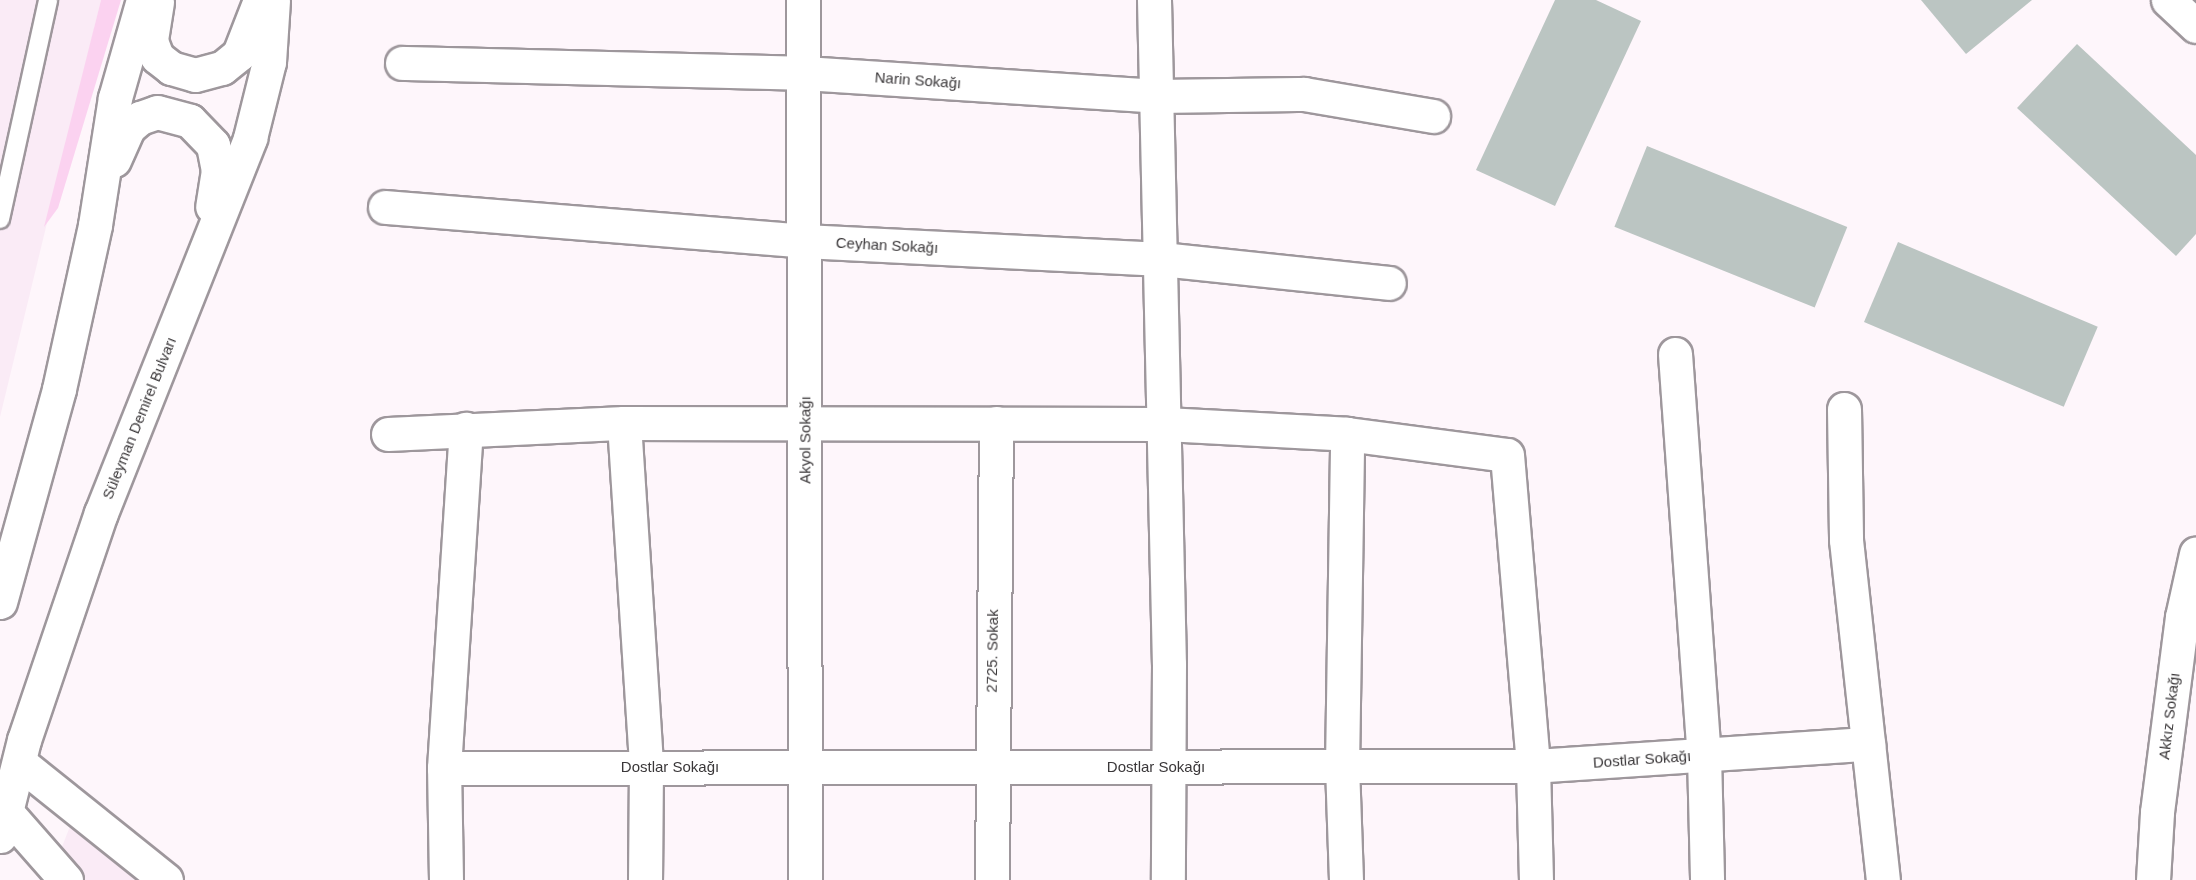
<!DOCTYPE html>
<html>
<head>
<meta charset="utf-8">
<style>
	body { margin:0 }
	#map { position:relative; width:2196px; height:880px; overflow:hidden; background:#fef6fb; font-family:Arial,sans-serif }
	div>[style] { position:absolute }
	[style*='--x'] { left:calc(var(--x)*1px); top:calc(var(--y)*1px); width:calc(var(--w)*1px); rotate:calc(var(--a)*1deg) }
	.built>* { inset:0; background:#faebf6 }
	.green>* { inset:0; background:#fbd2f0 }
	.building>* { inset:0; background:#bbc5c2; transform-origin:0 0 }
	.roads { filter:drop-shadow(2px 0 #9e979c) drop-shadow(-2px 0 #9e979c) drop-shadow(0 2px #9e979c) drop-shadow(0 -2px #9e979c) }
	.lane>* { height:18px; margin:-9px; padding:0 9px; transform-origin:9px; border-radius:9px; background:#fff }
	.street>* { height:33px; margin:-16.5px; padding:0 16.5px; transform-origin:16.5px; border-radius:16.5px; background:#fff }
	.secondary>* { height:33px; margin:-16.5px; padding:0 16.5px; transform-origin:16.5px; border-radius:16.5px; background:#fff }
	span { translate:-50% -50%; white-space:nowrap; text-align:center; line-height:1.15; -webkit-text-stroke:5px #fff; paint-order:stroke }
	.street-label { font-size:15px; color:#3a3739 }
</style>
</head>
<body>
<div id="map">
	<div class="built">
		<div style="clip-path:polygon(0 0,101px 0,0 417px)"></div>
		<div style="clip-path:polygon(76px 811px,161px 880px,49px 880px)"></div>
	</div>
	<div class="green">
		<div style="clip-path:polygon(101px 0,121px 0,58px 208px,44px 227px)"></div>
	</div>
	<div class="building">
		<div style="clip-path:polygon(1555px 0,1596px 0,1641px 21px,1555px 206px,1476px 170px)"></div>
		<div style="clip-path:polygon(1921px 0,2032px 0,1966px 54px)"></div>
		<div style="clip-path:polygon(2077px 44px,2196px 155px,2196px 234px,2176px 256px,2017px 108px)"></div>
		<div style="left:1647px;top:146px;width:216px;height:87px;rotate:22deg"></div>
		<div style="left:1898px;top:242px;width:217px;height:87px;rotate:23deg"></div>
	</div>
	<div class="roads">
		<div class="lane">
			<div style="--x:0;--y:219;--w:224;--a:-77.6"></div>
		</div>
		<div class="street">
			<div style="--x:803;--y:0;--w:880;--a:89.87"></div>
			<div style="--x:1154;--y:0;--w:664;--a:88.71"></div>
			<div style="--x:1169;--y:664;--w:216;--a:90.3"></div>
			<div style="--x:2168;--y:0;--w:38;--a:43"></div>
			<div style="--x:402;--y:63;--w:402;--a:1.4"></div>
			<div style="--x:804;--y:73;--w:354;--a:3.7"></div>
			<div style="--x:1157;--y:96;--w:147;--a:-0.8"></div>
			<div style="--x:1304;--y:94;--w:131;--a:9.7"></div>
			<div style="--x:385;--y:207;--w:421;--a:4.6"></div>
			<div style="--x:805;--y:241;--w:356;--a:2.9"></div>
			<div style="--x:1161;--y:259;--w:229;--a:6"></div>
			<div style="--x:1675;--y:354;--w:402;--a:85.9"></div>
			<div style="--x:1704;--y:755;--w:125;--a:88.6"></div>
			<div style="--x:1844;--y:409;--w:131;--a:89.1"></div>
			<div style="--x:1846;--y:540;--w:342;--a:83.8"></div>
			<div style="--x:624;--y:423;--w:345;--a:86.3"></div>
			<div style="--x:646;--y:767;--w:113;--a:90.5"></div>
			<div style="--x:388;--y:434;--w:236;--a:-2.7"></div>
			<div style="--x:624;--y:423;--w:541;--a:0.11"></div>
			<div style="--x:1165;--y:424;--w:182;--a:3.1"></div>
			<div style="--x:1347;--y:434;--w:161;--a:7.5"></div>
			<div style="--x:1507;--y:455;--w:312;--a:85.2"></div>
			<div style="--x:1533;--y:766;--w:114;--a:88.5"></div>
			<div style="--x:20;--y:763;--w:187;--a:38.7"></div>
			<div style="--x:444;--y:768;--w:1089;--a:-0.11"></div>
			<div style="--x:1533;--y:766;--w:336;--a:-3.8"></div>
			<div style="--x:8;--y:814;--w:88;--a:48.7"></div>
			<div style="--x:446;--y:880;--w:112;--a:-91"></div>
			<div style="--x:444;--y:768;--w:340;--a:-86.3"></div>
			<div style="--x:992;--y:880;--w:457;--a:-89.5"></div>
			<div style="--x:1346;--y:880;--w:113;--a:-92"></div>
			<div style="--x:1342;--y:767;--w:333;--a:-89.1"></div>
			<div style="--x:2153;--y:880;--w:68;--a:-86.6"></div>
			<div style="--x:2157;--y:812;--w:197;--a:-82.7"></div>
			<div style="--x:2182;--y:617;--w:65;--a:-77.5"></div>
		</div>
		<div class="secondary">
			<div style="--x:157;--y:2;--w:39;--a:99"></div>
			<div style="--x:151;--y:41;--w:17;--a:69"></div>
			<div style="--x:157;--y:57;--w:18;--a:38"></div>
			<div style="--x:171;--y:68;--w:25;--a:16"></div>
			<div style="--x:195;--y:75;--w:28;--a:-15"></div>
			<div style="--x:222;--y:68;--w:22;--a:-39"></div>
			<div style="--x:239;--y:54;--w:58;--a:-68.7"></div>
			<div style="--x:114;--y:160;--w:35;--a:-66"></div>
			<div style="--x:128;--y:128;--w:16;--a:-40"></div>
			<div style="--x:140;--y:118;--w:18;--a:-19"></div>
			<div style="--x:157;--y:112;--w:34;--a:15"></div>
			<div style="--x:190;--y:121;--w:33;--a:46"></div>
			<div style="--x:213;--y:145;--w:25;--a:79"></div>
			<div style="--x:218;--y:170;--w:37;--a:99"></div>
			<div style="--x:0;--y:602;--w:221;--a:-74.5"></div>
			<div style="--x:59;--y:389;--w:168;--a:-77.6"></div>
			<div style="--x:95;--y:225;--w:129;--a:-81.1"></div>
			<div style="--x:115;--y:98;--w:102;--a:-74.1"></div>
			<div style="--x:0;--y:836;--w:99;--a:-76"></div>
			<div style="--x:24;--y:740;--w:240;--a:-71.3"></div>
			<div style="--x:101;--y:513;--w:404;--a:-68.3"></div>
			<div style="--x:250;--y:138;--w:78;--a:-76"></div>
			<div style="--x:269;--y:62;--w:62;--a:-86.3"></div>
		</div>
	</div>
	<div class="street-label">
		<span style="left:918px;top:80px;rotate:4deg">Narin Sokağı</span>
		<span style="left:887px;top:245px;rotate:3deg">Ceyhan Sokağı</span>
		<span style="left:139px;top:418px;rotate:-68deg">Süleyman Demirel Bulvarı</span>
		<span style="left:805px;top:440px;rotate:-90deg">Akyol Sokağı</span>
		<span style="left:992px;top:651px;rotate:-89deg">2725. Sokak</span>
		<span style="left:2169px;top:716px;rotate:-83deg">Akkız Sokağı</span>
		<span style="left:1642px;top:759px;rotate:-4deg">Dostlar Sokağı</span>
		<span style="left:670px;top:767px">Dostlar Sokağı</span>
		<span style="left:1156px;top:767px">Dostlar Sokağı</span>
	</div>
</div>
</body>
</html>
